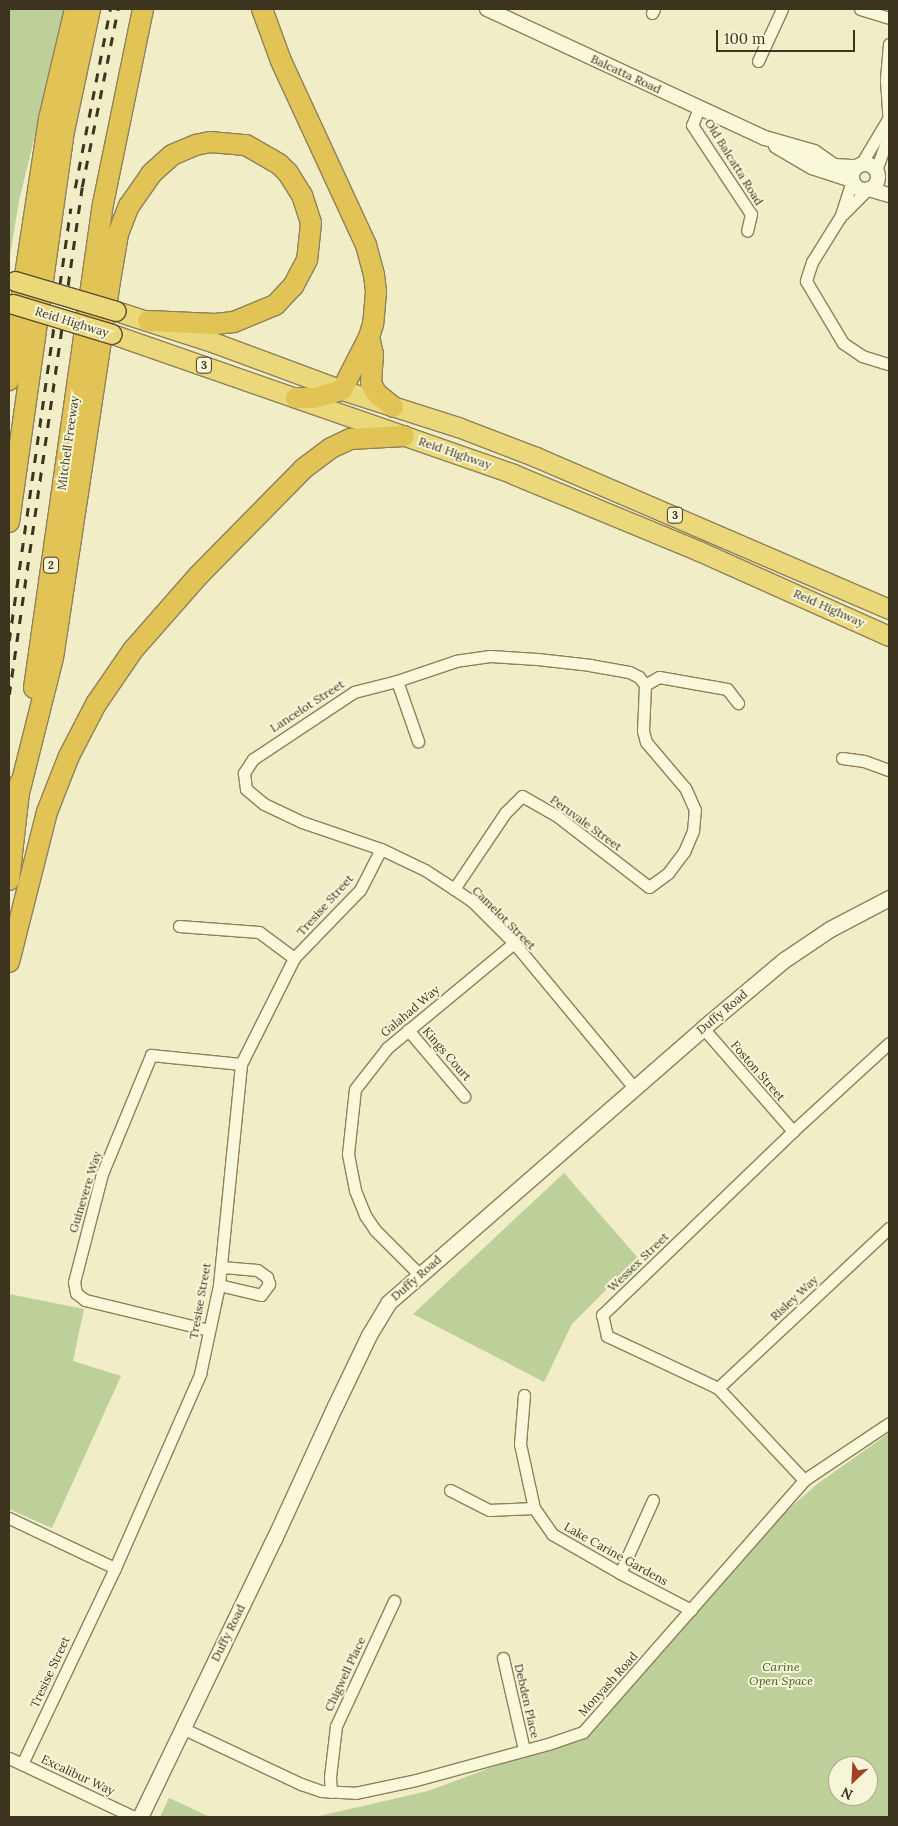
<!DOCTYPE html>
<html>
<head>
<meta charset="utf-8">
<style>
	body { margin:0 }
	#map { position:relative; width:898px; height:1826px; overflow:hidden; background:#f0edc7; font-family:Lora,serif }
	div>[style] { position:absolute }
	[style*='--x'] { left:calc(var(--x)*1px); top:calc(var(--y)*1px); width:calc(var(--w)*1px); rotate:calc(var(--a)*1deg) }
	.green>* { inset:0; background:#bdd09a }
	.roads { filter:drop-shadow(1px 0 #8d815b) drop-shadow(-1px 0 #8d815b) drop-shadow(0 1px #8d815b) drop-shadow(0 -1px #8d815b) }
	.minor>* { height:11px; margin:-5.5px; padding:0 5.5px; transform-origin:5.5px; border-radius:5.5px; background:#faf8db }
	.tertiary>* { height:14px; margin:-7px; padding:0 7px; transform-origin:7px; border-radius:7px; background:#faf8db }
	.tertiary>.ring { margin:-7px; padding:0; box-sizing:content-box; background:none; border:14px solid #faf8db; border-radius:50% }
	.secondary>* { height:15px; margin:-7.5px; padding:0 7.5px; transform-origin:7.5px; border-radius:7.5px; background:#faf8db }
	.trunk>* { height:19px; margin:-9.5px; padding:0 9.5px; transform-origin:9.5px; border-radius:9.5px; background:#ebd87a }
	.motorway>* { height:20px; margin:-10px; padding:0 10px; transform-origin:10px; border-radius:10px; background:#e2c456 }
	.rail>* { height:2.5px; margin-top:-1.25px; transform-origin:0; background:repeating-linear-gradient(90deg,#3d341f 0 9px,transparent 0 18px) }
	.bridges { filter:drop-shadow(1px 0 #5b4e2f) drop-shadow(-1px 0 #5b4e2f) drop-shadow(0 1px #5b4e2f) drop-shadow(0 -1px #5b4e2f) }
	.trunk-bridge>* { height:19px; margin:-9.5px; padding:0 9.5px; transform-origin:9.5px; border-radius:9.5px; background:#ebd87a }
	span { translate:-50% -50%; white-space:nowrap; text-align:center; line-height:1.15; -webkit-text-stroke:4px #f7f5d7; paint-order:stroke }
	.shield-label span { padding:1px 4px; background:#f7f5d7; border:1px solid; border-radius:4px; -webkit-text-stroke-width:0 }
	.shield-label { font-size:11px; color:#3d341f; font-weight:700 }
	.street-label { font-size:12px; color:#3d341f }
	.park-label { font-size:12px; color:#415a25; font-style:italic }
	.frame { position:absolute; inset:0; border:10px solid #3d341f; pointer-events:none }
	.north { position:absolute; left:828px; top:1756px; width:50px; height:50px; box-sizing:border-box; background:#f7f5d7; border:1px solid #ada88d; border-radius:50%; rotate:205deg; font-size:14px; font-weight:700; line-height:20px; text-align:center; color:#3d341f }
	.north::after { content:''; display:block; margin:auto; width:18px; height:22px; background:#9f4228; clip-path:polygon(50% 0,100% 100%,50% 72%,0 100%) }
	.scale { position:absolute; left:716px; top:30px; width:139px; height:22px; box-sizing:border-box; border:2px solid #3d341f; border-top:0; padding-left:6px; font-size:15px; line-height:18px; white-space:nowrap; color:#3d341f; -webkit-text-stroke:4px #f7f5d7; paint-order:stroke }
</style>
</head>
<body>
<div id="map">
	<div class="green">
		<div style="clip-path:polygon(9px 9px,66px 9px,19px 201px,9px 262px)"></div>
		<div style="clip-path:polygon(564px 1173px,638px 1258px,572px 1324px,544px 1382px,413px 1314px)"></div>
		<div style="clip-path:polygon(9px 1294px,84px 1309px,73px 1361px,121px 1376px,52px 1528px,9px 1509px)"></div>
		<div style="clip-path:polygon(evenodd,889px 1433px,889px 1817px,315px 1817px,428px 1791px,587px 1732px,759px 1535px,816px 1485px,889px 1433px,838px 1766px,868px 1766px,868px 1796px,838px 1796px,838px 1766px)"></div>
		<div style="clip-path:polygon(169px 1798px,210px 1817px,160px 1817px)"></div>
	</div>
	<div class="roads">
		<div class="minor">
			<div style="--x:860;--y:9;--w:30;--a:17"></div>
			<div style="--x:652;--y:13;--w:4;--a:-63"></div>
			<div style="--x:889;--y:44;--w:36;--a:95"></div>
			<div style="--x:886;--y:80;--w:45;--a:86.2"></div>
			<div style="--x:758;--y:61;--w:57;--a:-65.2"></div>
			<div style="--x:699;--y:108;--w:18;--a:112"></div>
			<div style="--x:692;--y:125;--w:107;--a:56.5"></div>
			<div style="--x:751;--y:214;--w:17;--a:103"></div>
			<div style="--x:861;--y:164;--w:52;--a:-59"></div>
			<div style="--x:876;--y:170;--w:38;--a:-70"></div>
			<div style="--x:852;--y:181;--w:38;--a:108"></div>
			<div style="--x:840;--y:217;--w:53;--a:121.9"></div>
			<div style="--x:812;--y:262;--w:20;--a:108"></div>
			<div style="--x:806;--y:281;--w:72;--a:59.2"></div>
			<div style="--x:843;--y:343;--w:23;--a:34"></div>
			<div style="--x:862;--y:356;--w:28;--a:17"></div>
			<div style="--x:843;--y:214;--w:34;--a:-45"></div>
			<div style="--x:397;--y:681;--w:64;--a:70.7"></div>
			<div style="--x:645;--y:685;--w:16;--a:-30"></div>
			<div style="--x:659;--y:677;--w:69;--a:10"></div>
			<div style="--x:727;--y:689;--w:18;--a:52"></div>
			<div style="--x:842;--y:758;--w:22;--a:8"></div>
			<div style="--x:864;--y:761;--w:27;--a:20"></div>
			<div style="--x:454;--y:889;--w:92;--a:-56.1"></div>
			<div style="--x:505;--y:813;--w:24;--a:-45"></div>
			<div style="--x:522;--y:796;--w:40;--a:29.7"></div>
			<div style="--x:557;--y:816;--w:116;--a:37.7"></div>
			<div style="--x:649;--y:887;--w:24;--a:-36"></div>
			<div style="--x:668;--y:873;--w:26;--a:-53"></div>
			<div style="--x:684;--y:852;--w:23;--a:-67"></div>
			<div style="--x:693;--y:831;--w:21;--a:-85"></div>
			<div style="--x:695;--y:810;--w:24;--a:-114"></div>
			<div style="--x:685;--y:788;--w:60;--a:-130.3"></div>
			<div style="--x:646;--y:742;--w:11;--a:-105"></div>
			<div style="--x:643;--y:731;--w:46;--a:-87.5"></div>
			<div style="--x:645;--y:685;--w:10;--a:-127"></div>
			<div style="--x:639;--y:677;--w:11;--a:-153"></div>
			<div style="--x:629;--y:672;--w:39;--a:-170"></div>
			<div style="--x:591;--y:665;--w:54;--a:-173.7"></div>
			<div style="--x:537;--y:659;--w:47;--a:-176.3"></div>
			<div style="--x:490;--y:656;--w:34;--a:172"></div>
			<div style="--x:456;--y:661;--w:62;--a:161.3"></div>
			<div style="--x:397;--y:681;--w:44;--a:165.7"></div>
			<div style="--x:354;--y:692;--w:121;--a:146.4"></div>
			<div style="--x:253;--y:759;--w:17;--a:123"></div>
			<div style="--x:244;--y:773;--w:16;--a:83"></div>
			<div style="--x:246;--y:789;--w:23;--a:40"></div>
			<div style="--x:264;--y:804;--w:42;--a:25.3"></div>
			<div style="--x:302;--y:822;--w:83;--a:18.9"></div>
			<div style="--x:381;--y:849;--w:49;--a:25.5"></div>
			<div style="--x:425;--y:870;--w:35;--a:33"></div>
			<div style="--x:454;--y:889;--w:22;--a:34"></div>
			<div style="--x:472;--y:901;--w:59;--a:45"></div>
			<div style="--x:514;--y:943;--w:190;--a:50.3"></div>
			<div style="--x:179;--y:926;--w:80;--a:4.3"></div>
			<div style="--x:259;--y:932;--w:44;--a:36.6"></div>
			<div style="--x:703;--y:1028;--w:137;--a:48.9"></div>
			<div style="--x:408;--y:1030;--w:87;--a:49.7"></div>
			<div style="--x:420;--y:1275;--w:64;--a:-135"></div>
			<div style="--x:375;--y:1230;--w:18;--a:-124"></div>
			<div style="--x:365;--y:1215;--w:27;--a:-112"></div>
			<div style="--x:355;--y:1190;--w:37;--a:-101"></div>
			<div style="--x:348;--y:1154;--w:65;--a:-83.9"></div>
			<div style="--x:355;--y:1089;--w:52;--a:-52"></div>
			<div style="--x:387;--y:1048;--w:165;--a:-39.6"></div>
			<div style="--x:219;--y:1285;--w:43;--a:13.4"></div>
			<div style="--x:261;--y:1295;--w:14;--a:-54"></div>
			<div style="--x:269;--y:1284;--w:7;--a:-106"></div>
			<div style="--x:267;--y:1277;--w:12;--a:-145"></div>
			<div style="--x:257;--y:1270;--w:36;--a:-175"></div>
			<div style="--x:209;--y:1330;--w:128;--a:-166.4"></div>
			<div style="--x:85;--y:1300;--w:11;--a:-142"></div>
			<div style="--x:76;--y:1293;--w:11;--a:-100"></div>
			<div style="--x:74;--y:1282;--w:112;--a:-75.5"></div>
			<div style="--x:102;--y:1174;--w:129;--a:-67.6"></div>
			<div style="--x:151;--y:1055;--w:90;--a:5.7"></div>
			<div style="--x:718;--y:1388;--w:234;--a:-43.1"></div>
			<div style="--x:524;--y:1395;--w:49;--a:94.7"></div>
			<div style="--x:520;--y:1444;--w:66;--a:77.7"></div>
			<div style="--x:534;--y:1508;--w:32;--a:55"></div>
			<div style="--x:552;--y:1534;--w:78;--a:29.8"></div>
			<div style="--x:620;--y:1573;--w:80;--a:27.5"></div>
			<div style="--x:804;--y:1480;--w:126;--a:-133.1"></div>
			<div style="--x:718;--y:1388;--w:123;--a:-154.9"></div>
			<div style="--x:607;--y:1336;--w:22;--a:-103"></div>
			<div style="--x:602;--y:1315;--w:265;--a:-43.9"></div>
			<div style="--x:793;--y:1131;--w:130;--a:-42.5"></div>
			<div style="--x:450;--y:1490;--w:44;--a:27.1"></div>
			<div style="--x:489;--y:1510;--w:45;--a:-2.5"></div>
			<div style="--x:9;--y:1518;--w:117;--a:25.3"></div>
			<div style="--x:620;--y:1573;--w:80;--a:-65.7"></div>
			<div style="--x:503;--y:1658;--w:94;--a:77.1"></div>
			<div style="--x:182;--y:1728;--w:132;--a:25.2"></div>
			<div style="--x:301;--y:1784;--w:21;--a:19"></div>
			<div style="--x:321;--y:1791;--w:34;--a:3"></div>
			<div style="--x:355;--y:1793;--w:62;--a:-12"></div>
			<div style="--x:416;--y:1780;--w:137;--a:-15.3"></div>
			<div style="--x:548;--y:1744;--w:37;--a:-19"></div>
			<div style="--x:583;--y:1732;--w:335;--a:-48.7"></div>
			<div style="--x:804;--y:1480;--w:102;--a:-33.8"></div>
			<div style="--x:9;--y:1758;--w:138;--a:25.3"></div>
			<div style="--x:22;--y:1764;--w:217;--a:-64.6"></div>
			<div style="--x:115;--y:1568;--w:212;--a:-66.3"></div>
			<div style="--x:200;--y:1374;--w:91;--a:-77.9"></div>
			<div style="--x:219;--y:1285;--w:222;--a:-84.3"></div>
			<div style="--x:241;--y:1064;--w:119;--a:-63.4"></div>
			<div style="--x:294;--y:958;--w:95;--a:-45.9"></div>
			<div style="--x:360;--y:890;--w:46;--a:-62.9"></div>
			<div style="--x:331;--y:1792;--w:15;--a:-94"></div>
			<div style="--x:330;--y:1777;--w:51;--a:-83.3"></div>
			<div style="--x:336;--y:1726;--w:138;--a:-65.1"></div>
		</div>
		<div class="tertiary">
			<div style="--x:487;--y:9;--w:306;--a:24.9"></div>
			<div style="--x:765;--y:138;--w:51;--a:15.9"></div>
			<div style="--x:814;--y:152;--w:24;--a:35"></div>
			<div style="--x:834;--y:166;--w:22;--a:3"></div>
			<div style="--x:776;--y:146;--w:42;--a:30.3"></div>
			<div style="--x:812;--y:167;--w:42;--a:18"></div>
			<div class="ring" style="left:852px;top:164px;width:12px;height:12px"></div>
			<div style="--x:869;--y:189;--w:21;--a:17"></div>
		</div>
		<div class="secondary">
			<div style="--x:140;--y:1817;--w:309;--a:-64.3"></div>
			<div style="--x:274;--y:1539;--w:146;--a:-65.4"></div>
			<div style="--x:335;--y:1406;--w:79;--a:-64.4"></div>
			<div style="--x:369;--y:1335;--w:37;--a:-59"></div>
			<div style="--x:388;--y:1303;--w:418;--a:-41.1"></div>
			<div style="--x:703;--y:1028;--w:106;--a:-40"></div>
			<div style="--x:784;--y:960;--w:55;--a:-34"></div>
			<div style="--x:830;--y:929;--w:67;--a:-27.7"></div>
		</div>
		<div class="trunk">
			<div style="--x:116;--y:311;--w:104;--a:17.9"></div>
			<div style="--x:215;--y:343;--w:135;--a:20.3"></div>
			<div style="--x:342;--y:390;--w:122;--a:17.7"></div>
			<div style="--x:458;--y:427;--w:84;--a:21"></div>
			<div style="--x:536;--y:457;--w:384;--a:23.3"></div>
			<div style="--x:112;--y:334;--w:425;--a:19.2"></div>
			<div style="--x:513;--y:474;--w:201;--a:22.5"></div>
			<div style="--x:699;--y:551;--w:208;--a:24.1"></div>
		</div>
		<div class="motorway">
			<div style="--x:262;--y:9;--w:55;--a:69.9"></div>
			<div style="--x:281;--y:61;--w:203;--a:65.2"></div>
			<div style="--x:366;--y:245;--w:31;--a:75"></div>
			<div style="--x:374;--y:275;--w:17;--a:83"></div>
			<div style="--x:376;--y:292;--w:32;--a:95"></div>
			<div style="--x:373;--y:324;--w:14;--a:107"></div>
			<div style="--x:369;--y:337;--w:59;--a:117"></div>
			<div style="--x:342;--y:390;--w:29;--a:164"></div>
			<div style="--x:314;--y:398;--w:18;--a:180"></div>
			<div style="--x:369;--y:337;--w:17;--a:77"></div>
			<div style="--x:373;--y:354;--w:29;--a:94"></div>
			<div style="--x:371;--y:383;--w:11;--a:63"></div>
			<div style="--x:376;--y:393;--w:22;--a:39"></div>
			<div style="--x:9;--y:380;--w:264;--a:-81.3"></div>
			<div style="--x:49;--y:119;--w:113;--a:-76.7"></div>
			<div style="--x:9;--y:522;--w:390;--a:-82"></div>
			<div style="--x:63;--y:136;--w:130;--a:-78"></div>
			<div style="--x:34;--y:688;--w:489;--a:-81.9"></div>
			<div style="--x:103;--y:204;--w:199;--a:-78.4"></div>
			<div style="--x:18;--y:797;--w:143;--a:-75.9"></div>
			<div style="--x:53;--y:658;--w:381;--a:-81.4"></div>
			<div style="--x:110;--y:281;--w:48;--a:-80.3"></div>
			<div style="--x:118;--y:234;--w:30;--a:-69"></div>
			<div style="--x:129;--y:206;--w:39;--a:-55"></div>
			<div style="--x:151;--y:174;--w:28;--a:-42"></div>
			<div style="--x:172;--y:155;--w:26;--a:-23"></div>
			<div style="--x:196;--y:145;--w:14;--a:-12"></div>
			<div style="--x:210;--y:142;--w:36;--a:5"></div>
			<div style="--x:246;--y:145;--w:38;--a:30"></div>
			<div style="--x:279;--y:164;--w:13;--a:45"></div>
			<div style="--x:288;--y:173;--w:26;--a:58"></div>
			<div style="--x:302;--y:195;--w:29;--a:72"></div>
			<div style="--x:311;--y:223;--w:37;--a:96"></div>
			<div style="--x:307;--y:260;--w:30;--a:118"></div>
			<div style="--x:293;--y:286;--w:26;--a:133"></div>
			<div style="--x:275;--y:305;--w:44;--a:157.5"></div>
			<div style="--x:234;--y:322;--w:19;--a:174"></div>
			<div style="--x:215;--y:324;--w:67;--a:-177.4"></div>
			<div style="--x:9;--y:880;--w:98;--a:-83.5"></div>
			<div style="--x:9;--y:962;--w:155;--a:-75.8"></div>
			<div style="--x:47;--y:812;--w:60;--a:-68.6"></div>
			<div style="--x:69;--y:756;--w:59;--a:-62.6"></div>
			<div style="--x:96;--y:704;--w:65;--a:-55.6"></div>
			<div style="--x:133;--y:650;--w:100;--a:-48.7"></div>
			<div style="--x:199;--y:575;--w:148;--a:-45.5"></div>
			<div style="--x:303;--y:469;--w:35;--a:-37"></div>
			<div style="--x:331;--y:448;--w:21;--a:-25"></div>
			<div style="--x:350;--y:439;--w:54;--a:-3.2"></div>
		</div>
	</div>
	<div class="rail">
		<div style="--x:75;--y:188;--w:182;--a:-78.9"></div>
		<div style="--x:9;--y:641;--w:437;--a:-81.9"></div>
		<div style="--x:9;--y:695;--w:513;--a:-81.82"></div>
		<div style="--x:82;--y:187;--w:182;--a:-78.6"></div>
	</div>
	<div class="bridges">
		<div class="trunk-bridge">
			<div style="--x:15;--y:281;--w:105;--a:16.5"></div>
			<div style="--x:13;--y:304;--w:103;--a:16.9"></div>
		</div>
	</div>
	<div class="shield-label">
		<span style="left:204px;top:365px">3</span>
		<span style="left:675px;top:515px">3</span>
		<span style="left:51px;top:565px">2</span>
	</div>
	<div class="street-label">
		<span style="left:626px;top:74px;rotate:25deg">Balcatta Road</span>
		<span style="left:734px;top:162px;rotate:58deg">Old Balcatta Road</span>
		<span style="left:72px;top:322px;rotate:17deg">Reid Highway</span>
		<span style="left:68px;top:443px;rotate:-82deg">Mitchell Freeway</span>
		<span style="left:455px;top:453px;rotate:19deg">Reid Highway</span>
		<span style="left:829px;top:608px;rotate:24deg">Reid Highway</span>
		<span style="left:307px;top:706px;rotate:-33deg">Lancelot Street</span>
		<span style="left:586px;top:823px;rotate:36deg">Peruvale Street</span>
		<span style="left:325px;top:905px;rotate:-48deg">Tresise Street</span>
		<span style="left:504px;top:918px;rotate:45deg">Camelot Street</span>
		<span style="left:410px;top:1011px;rotate:-40deg">Galahad Way</span>
		<span style="left:722px;top:1012px;rotate:-40deg">Duffy Road</span>
		<span style="left:447px;top:1054px;rotate:49deg">Kings Court</span>
		<span style="left:758px;top:1071px;rotate:49deg">Foston Street</span>
		<span style="left:85px;top:1192px;rotate:-73deg">Guinevere Way</span>
		<span style="left:638px;top:1262px;rotate:-44deg">Wessex Street</span>
		<span style="left:416px;top:1278px;rotate:-41deg">Duffy Road</span>
		<span style="left:794px;top:1298px;rotate:-43deg">Risley Way</span>
		<span style="left:200px;top:1301px;rotate:-80deg">Tresise Street</span>
		<span style="left:616px;top:1554px;rotate:29deg">Lake Carine Gardens</span>
		<span style="left:228px;top:1633px;rotate:-64deg">Duffy Road</span>
		<span style="left:50px;top:1672px;rotate:-65deg">Tresise Street</span>
		<span style="left:345px;top:1674px;rotate:-65deg">Chigwell Place</span>
		<span style="left:608px;top:1684px;rotate:-48deg">Monyash Road</span>
		<span style="left:527px;top:1701px;rotate:77deg">Debden Place</span>
		<span style="left:78px;top:1775px;rotate:25deg">Excalibur Way</span>
	</div>
	<div class="park-label">
		<span style="left:781px;top:1674px">Carine<br>Open Space</span>
	</div>
	<div class="frame"></div>
	<div class="north">N</div>
	<div class="scale">100 m</div>
</div>
</body>
</html>
